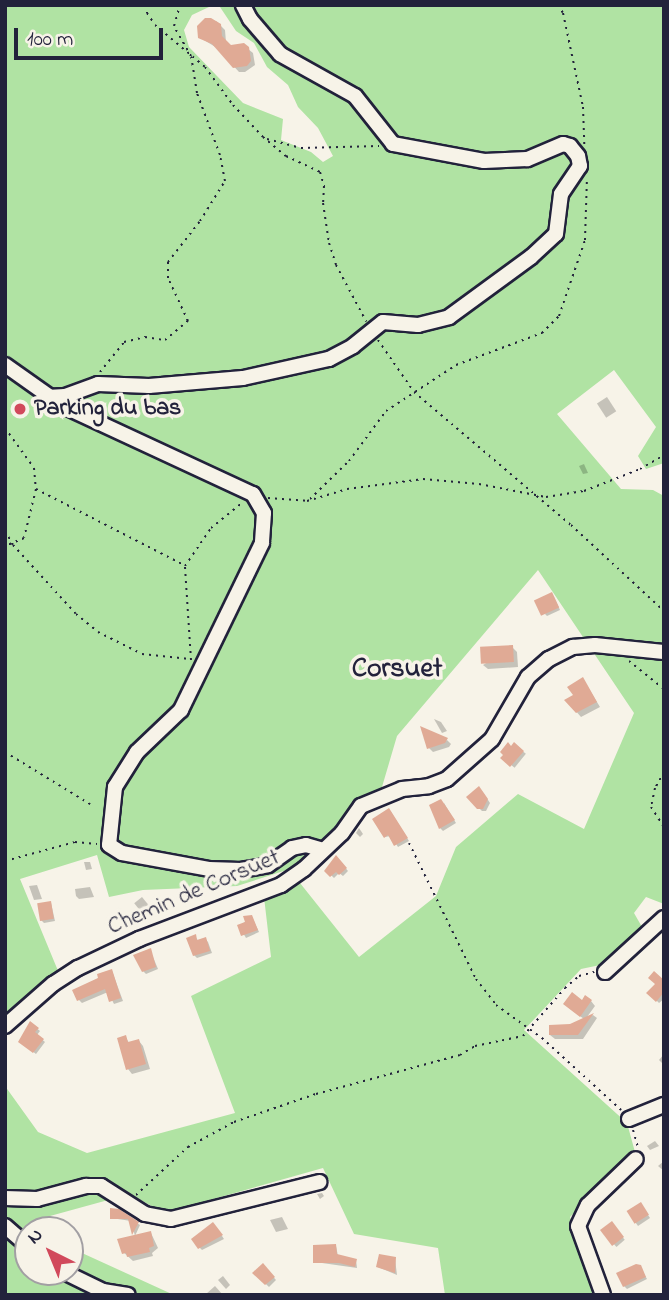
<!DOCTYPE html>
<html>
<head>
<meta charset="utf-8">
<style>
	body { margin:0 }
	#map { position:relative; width:669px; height:1300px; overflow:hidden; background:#f7f3e8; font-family:"Indie Flower",sans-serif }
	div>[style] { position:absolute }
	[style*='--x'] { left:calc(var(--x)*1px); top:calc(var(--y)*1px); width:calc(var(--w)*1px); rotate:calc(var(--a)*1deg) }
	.green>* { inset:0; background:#b0e3a3 }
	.shadow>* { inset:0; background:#0003; transform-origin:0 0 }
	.building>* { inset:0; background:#e0aa95; transform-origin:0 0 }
	.path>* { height:2px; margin-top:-1px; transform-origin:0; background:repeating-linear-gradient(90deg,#22223b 0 2px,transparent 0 7px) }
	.roads { filter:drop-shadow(2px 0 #22223b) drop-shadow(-2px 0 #22223b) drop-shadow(0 2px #22223b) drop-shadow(0 -2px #22223b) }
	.minor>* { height:14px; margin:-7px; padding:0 7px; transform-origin:7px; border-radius:7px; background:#f7f3e8 }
	.dots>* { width:19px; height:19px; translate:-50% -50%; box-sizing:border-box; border:4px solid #f7f3e8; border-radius:50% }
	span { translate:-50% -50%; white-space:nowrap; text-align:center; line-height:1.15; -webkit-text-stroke:7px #f7f3e8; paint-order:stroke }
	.poi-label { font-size:24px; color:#22223b; font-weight:700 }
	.left { translate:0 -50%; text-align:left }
	.street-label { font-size:24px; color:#22223b }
	.quarter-label { font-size:28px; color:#22223b; font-weight:700 }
	.frame { position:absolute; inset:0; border:7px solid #22223b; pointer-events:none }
	.north { position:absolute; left:14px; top:1216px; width:70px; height:70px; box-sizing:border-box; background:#f7f3e8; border:2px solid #a29fa3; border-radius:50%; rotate:317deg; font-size:19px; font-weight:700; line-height:28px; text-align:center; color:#22223b }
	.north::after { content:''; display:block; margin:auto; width:24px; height:32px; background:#d1495b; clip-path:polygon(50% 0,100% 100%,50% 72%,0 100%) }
	.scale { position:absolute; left:14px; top:28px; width:149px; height:32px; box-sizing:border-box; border:4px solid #22223b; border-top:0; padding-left:9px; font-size:21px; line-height:24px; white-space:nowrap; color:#22223b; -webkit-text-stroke:5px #f7f3e8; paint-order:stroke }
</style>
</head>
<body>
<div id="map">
	<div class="green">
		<div style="clip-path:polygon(evenodd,5px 5px,664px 5px,664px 463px,646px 469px,638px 456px,656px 427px,614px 370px,557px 414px,621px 489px,653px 490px,664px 496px,664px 904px,646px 897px,634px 913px,642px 927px,605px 964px,581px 969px,524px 1030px,627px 1123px,635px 1152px,570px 1217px,601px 1295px,445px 1295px,438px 1248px,354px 1234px,323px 1168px,164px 1213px,130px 1194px,50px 1216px,62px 1230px,28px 1230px,28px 1272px,70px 1272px,70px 1240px,82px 1253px,174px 1295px,5px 1295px,5px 1086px,38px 1132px,87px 1153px,235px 1113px,191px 996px,271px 957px,264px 897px,300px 883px,359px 957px,436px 896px,456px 847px,518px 794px,584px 829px,634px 713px,538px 570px,397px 736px,382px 787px,293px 868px,237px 886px,143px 890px,109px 897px,97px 855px,20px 879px,61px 978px,5px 1027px,5px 5px,209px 7px,220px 7px,236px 31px,254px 43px,267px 67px,288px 85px,298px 107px,318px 128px,333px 156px,323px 162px,311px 152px,281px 140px,283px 119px,243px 103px,189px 47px,184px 30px,192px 15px,209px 7px)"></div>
	</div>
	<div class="shadow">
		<div style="clip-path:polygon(216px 21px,225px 30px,226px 42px,230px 46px,248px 49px,253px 53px,255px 65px,245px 72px,239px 72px,217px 48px,199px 37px,201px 23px)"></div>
		<div style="left:607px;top:397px;width:17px;height:12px;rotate:57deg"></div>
		<div style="clip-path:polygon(584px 464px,588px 473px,583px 474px,579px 466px)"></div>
		<div style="clip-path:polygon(554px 597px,560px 610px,547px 616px,545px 614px)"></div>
		<div style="clip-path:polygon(512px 647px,517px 652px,518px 667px,488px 669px,483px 665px)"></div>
		<div style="clip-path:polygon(583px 679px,600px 707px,581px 717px,567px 701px,575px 695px)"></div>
		<div style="clip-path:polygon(434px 719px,441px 722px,447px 731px,442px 733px)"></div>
		<div style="clip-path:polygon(447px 740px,451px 744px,449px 747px,433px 752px,429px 748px)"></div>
		<div style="left:515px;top:745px;width:14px;height:18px;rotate:39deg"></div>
		<div style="clip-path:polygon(482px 791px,490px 803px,486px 811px,482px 811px,468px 798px)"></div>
		<div style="clip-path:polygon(444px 803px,456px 823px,443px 831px,440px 828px)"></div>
		<div style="clip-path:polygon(391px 812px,409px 841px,398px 847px,391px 836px,385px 837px)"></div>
		<div style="clip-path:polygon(359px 828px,363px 834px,360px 837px,356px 833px)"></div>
		<div style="clip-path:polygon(336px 857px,348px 871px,343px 876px,339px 873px,334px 878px,327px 871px)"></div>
		<div style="clip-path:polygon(84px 862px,90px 862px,92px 869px,86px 870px)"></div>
		<div style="clip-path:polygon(37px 885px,42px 899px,34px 900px,29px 886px)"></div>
		<div style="clip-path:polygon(90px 887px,94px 897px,79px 899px,76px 896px,75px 889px)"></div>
		<div style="left:142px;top:897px;width:13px;height:10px;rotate:51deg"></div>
		<div style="clip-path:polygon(51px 903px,55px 921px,44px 923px,41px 920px)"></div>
		<div style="clip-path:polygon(252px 917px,259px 932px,246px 938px,239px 926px)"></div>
		<div style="clip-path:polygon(195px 936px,199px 942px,205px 939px,208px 942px,212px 953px,197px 958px,194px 955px)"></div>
		<div style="clip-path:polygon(150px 950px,158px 969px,146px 974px,143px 971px)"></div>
		<div style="clip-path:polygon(112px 971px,123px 1001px,114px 1004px,108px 992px,82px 1003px,79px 1000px,74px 991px)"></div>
		<div style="clip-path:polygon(664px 982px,664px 999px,659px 1003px,649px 993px,657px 984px)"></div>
		<div style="clip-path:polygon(591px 1001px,595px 1006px,587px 1017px,593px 1015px,597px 1018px,583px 1039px,555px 1039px,550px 1035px,584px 1019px,569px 1008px)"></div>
		<div style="clip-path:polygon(30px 1023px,40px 1031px,37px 1035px,45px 1042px,36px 1054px,23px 1044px)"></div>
		<div style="clip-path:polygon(125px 1037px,130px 1044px,139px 1041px,143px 1046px,150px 1069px,132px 1074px,128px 1069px)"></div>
		<div style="clip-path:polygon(664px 1054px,664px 1065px,659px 1060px)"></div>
		<div style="clip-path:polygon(655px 1141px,659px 1146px,650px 1150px,647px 1146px)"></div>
		<div style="clip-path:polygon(664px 1161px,664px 1171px,658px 1166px)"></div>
		<div style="clip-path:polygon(322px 1193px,324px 1196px,320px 1199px,317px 1194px)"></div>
		<div style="clip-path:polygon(643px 1207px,650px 1218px,638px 1226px,628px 1212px)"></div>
		<div style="clip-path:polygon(118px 1210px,140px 1225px,135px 1236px,131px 1221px,111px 1218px)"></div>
		<div style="clip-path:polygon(282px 1217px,288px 1229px,276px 1232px,270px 1220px)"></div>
		<div style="left:611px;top:1224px;width:21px;height:11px;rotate:49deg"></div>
		<div style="clip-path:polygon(216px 1227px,224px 1239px,202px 1250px,199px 1247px)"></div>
		<div style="clip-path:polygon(151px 1233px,158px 1248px,152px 1253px,153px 1256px,133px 1261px,122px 1251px)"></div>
		<div style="clip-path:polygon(336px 1246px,338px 1256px,356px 1260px,357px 1268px,315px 1262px)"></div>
		<div style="clip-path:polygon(395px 1259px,397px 1275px,378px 1267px)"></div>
		<div style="clip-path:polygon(263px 1265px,276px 1280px,269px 1287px,254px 1273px)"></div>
		<div style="clip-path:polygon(640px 1267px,647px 1279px,627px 1289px,624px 1286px)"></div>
		<div style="clip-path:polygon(223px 1276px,230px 1285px,226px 1289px,218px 1280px)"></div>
		<div style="clip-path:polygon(215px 1286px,223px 1295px,205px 1295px,206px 1294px)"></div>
	</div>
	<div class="building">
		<div style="clip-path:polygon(205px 18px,211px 18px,221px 24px,222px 36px,231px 45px,244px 43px,249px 47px,251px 61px,247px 66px,233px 68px,212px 44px,198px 38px,197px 26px)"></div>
		<div style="left:552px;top:592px;width:17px;height:20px;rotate:65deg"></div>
		<div style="left:513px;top:645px;width:17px;height:33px;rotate:87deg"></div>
		<div style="clip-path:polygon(583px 677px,597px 702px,576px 713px,564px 700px,573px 695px,567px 687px)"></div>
		<div style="clip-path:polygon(420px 726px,448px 738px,445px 743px,427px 749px)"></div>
		<div style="clip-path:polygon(508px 742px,511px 746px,514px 742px,524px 751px,510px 767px,500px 758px,503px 755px,500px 752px)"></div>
		<div style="clip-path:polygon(479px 786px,488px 799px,483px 809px,477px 809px,466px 797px)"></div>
		<div style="clip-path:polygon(441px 799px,455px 820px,439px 829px,429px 805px)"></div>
		<div style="clip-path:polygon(389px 808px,408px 838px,394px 846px,388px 835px,384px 838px,372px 819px)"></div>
		<div style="clip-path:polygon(336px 855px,347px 868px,339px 875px,336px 872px,330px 877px,324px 871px)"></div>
		<div style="left:51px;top:901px;width:18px;height:14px;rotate:81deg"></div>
		<div style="clip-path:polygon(252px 915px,258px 930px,241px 936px,237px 925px,245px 922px,243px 916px)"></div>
		<div style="clip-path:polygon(196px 934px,197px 940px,206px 937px,210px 951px,193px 956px,186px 938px)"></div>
		<div style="clip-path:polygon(151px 948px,156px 967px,142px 972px,133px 955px)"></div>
		<div style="clip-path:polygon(112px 969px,121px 998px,109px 1002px,105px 989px,77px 1001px,72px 990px,98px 978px,97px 974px)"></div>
		<div style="clip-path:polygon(654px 971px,664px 980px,664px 992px,656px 1002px,646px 993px,655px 984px,648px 978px)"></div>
		<div style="clip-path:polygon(572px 992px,582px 1000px,585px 995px,592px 1000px,580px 1017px,563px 1004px)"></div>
		<div style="clip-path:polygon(594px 1013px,578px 1035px,549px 1035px,549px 1025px,570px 1024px)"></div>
		<div style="clip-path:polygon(30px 1021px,39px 1028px,35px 1032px,44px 1039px,33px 1053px,18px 1042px)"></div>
		<div style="clip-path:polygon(126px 1035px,128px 1042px,139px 1039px,146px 1064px,126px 1070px,117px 1038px)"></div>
		<div style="left:641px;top:1202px;width:15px;height:17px;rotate:58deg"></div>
		<div style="clip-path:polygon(110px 1208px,119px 1209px,139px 1222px,132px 1235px,128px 1219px,110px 1219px)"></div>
		<div style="left:612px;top:1221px;width:20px;height:15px;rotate:53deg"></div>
		<div style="clip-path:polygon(213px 1222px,223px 1235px,198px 1249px,191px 1239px)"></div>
		<div style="clip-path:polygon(151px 1231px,154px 1246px,149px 1248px,150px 1252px,127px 1257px,126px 1253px,122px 1254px,117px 1239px)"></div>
		<div style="clip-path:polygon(336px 1244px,337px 1254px,357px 1259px,355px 1267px,339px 1263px,313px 1263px,313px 1245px)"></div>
		<div style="clip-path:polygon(379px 1254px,396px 1257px,395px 1273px,376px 1267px)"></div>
		<div style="clip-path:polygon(263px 1263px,275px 1277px,265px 1285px,252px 1273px)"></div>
		<div style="clip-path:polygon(636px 1264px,641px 1265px,646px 1277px,623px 1287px,616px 1273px)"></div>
	</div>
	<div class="path">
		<div style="--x:147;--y:5;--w:8;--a:90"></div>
		<div style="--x:147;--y:13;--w:14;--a:56"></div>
		<div style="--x:155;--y:25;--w:65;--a:40"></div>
		<div style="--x:205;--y:67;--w:47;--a:53.6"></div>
		<div style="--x:233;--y:105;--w:44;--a:46.8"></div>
		<div style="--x:263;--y:137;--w:30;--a:40"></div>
		<div style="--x:286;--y:156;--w:38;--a:25"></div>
		<div style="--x:320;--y:172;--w:15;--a:74"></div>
		<div style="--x:324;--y:186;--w:17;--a:93"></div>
		<div style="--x:323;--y:203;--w:40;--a:81.5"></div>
		<div style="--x:329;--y:243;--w:23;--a:72"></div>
		<div style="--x:336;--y:265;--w:64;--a:61.8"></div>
		<div style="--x:558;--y:5;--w:9;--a:58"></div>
		<div style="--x:563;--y:13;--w:96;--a:78"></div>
		<div style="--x:583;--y:107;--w:37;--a:88"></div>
		<div style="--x:267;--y:139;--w:35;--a:15"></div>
		<div style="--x:301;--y:148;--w:78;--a:-1.5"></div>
		<div style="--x:378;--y:340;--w:63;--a:55.3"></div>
		<div style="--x:414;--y:392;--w:206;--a:40.3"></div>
		<div style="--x:571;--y:525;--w:127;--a:42.8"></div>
		<div style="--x:100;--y:372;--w:38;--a:-51"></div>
		<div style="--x:124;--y:342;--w:22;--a:-13"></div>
		<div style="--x:145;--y:337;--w:20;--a:9"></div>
		<div style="--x:165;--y:340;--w:30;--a:-40"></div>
		<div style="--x:188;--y:321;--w:47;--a:-114.9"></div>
		<div style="--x:168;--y:278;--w:16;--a:-90"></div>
		<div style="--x:168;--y:262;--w:52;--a:-52"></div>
		<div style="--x:200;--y:221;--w:47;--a:-58"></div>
		<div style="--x:225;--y:181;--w:26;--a:-101"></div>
		<div style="--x:220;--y:155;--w:66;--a:-110.4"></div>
		<div style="--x:197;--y:93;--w:37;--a:-99"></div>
		<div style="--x:191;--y:56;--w:34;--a:-120"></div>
		<div style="--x:174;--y:26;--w:22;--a:-74"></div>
		<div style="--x:5;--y:428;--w:49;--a:54.1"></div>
		<div style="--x:34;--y:468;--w:21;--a:85"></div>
		<div style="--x:36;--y:489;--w:50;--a:103.8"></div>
		<div style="--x:24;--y:538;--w:21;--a:157"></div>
		<div style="--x:36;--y:489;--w:166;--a:27.2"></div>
		<div style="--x:268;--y:498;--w:39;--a:4"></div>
		<div style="--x:307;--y:501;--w:42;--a:-16.7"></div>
		<div style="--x:347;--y:489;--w:77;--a:-7.5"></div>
		<div style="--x:423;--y:479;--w:56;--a:5.1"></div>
		<div style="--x:479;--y:484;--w:68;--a:11"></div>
		<div style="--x:546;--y:497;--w:38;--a:-9"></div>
		<div style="--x:584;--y:491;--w:60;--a:-21.4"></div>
		<div style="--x:640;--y:469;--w:28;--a:-30"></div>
		<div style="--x:310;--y:499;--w:54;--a:-44.3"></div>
		<div style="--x:349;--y:461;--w:62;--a:-53.5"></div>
		<div style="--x:386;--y:411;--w:84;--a:-33.3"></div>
		<div style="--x:456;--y:365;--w:92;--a:-20.4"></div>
		<div style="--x:542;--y:333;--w:24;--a:-45"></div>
		<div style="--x:559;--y:316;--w:80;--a:-71.1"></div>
		<div style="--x:585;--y:240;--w:63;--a:-88.2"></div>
		<div style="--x:5;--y:531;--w:16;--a:60"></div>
		<div style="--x:13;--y:545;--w:93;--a:47.6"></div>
		<div style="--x:76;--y:614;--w:28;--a:39"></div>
		<div style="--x:98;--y:632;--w:49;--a:26.6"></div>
		<div style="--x:142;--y:654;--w:48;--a:5.9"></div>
		<div style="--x:191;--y:660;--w:94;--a:-93.7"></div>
		<div style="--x:185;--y:566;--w:46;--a:-55.6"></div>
		<div style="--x:211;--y:528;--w:40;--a:-39"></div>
		<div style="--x:629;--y:661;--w:45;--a:38.7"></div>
		<div style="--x:5;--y:752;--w:100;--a:31.5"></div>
		<div style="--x:664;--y:772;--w:18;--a:119"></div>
		<div style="--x:655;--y:788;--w:19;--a:102"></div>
		<div style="--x:651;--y:807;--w:24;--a:57"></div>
		<div style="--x:409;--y:843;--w:152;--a:63.8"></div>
		<div style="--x:476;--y:979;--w:33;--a:52"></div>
		<div style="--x:496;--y:1005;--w:57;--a:35.7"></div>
		<div style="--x:542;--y:1038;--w:107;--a:42.3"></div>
		<div style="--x:5;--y:861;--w:73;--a:-15.2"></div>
		<div style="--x:75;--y:842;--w:22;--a:5"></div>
		<div style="--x:633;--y:1130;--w:19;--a:74"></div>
		<div style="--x:136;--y:1195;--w:71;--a:-42.7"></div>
		<div style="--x:188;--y:1147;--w:52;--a:-28.5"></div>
		<div style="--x:234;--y:1122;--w:87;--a:-18.9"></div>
		<div style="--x:316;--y:1094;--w:149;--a:-15.2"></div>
		<div style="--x:460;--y:1055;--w:17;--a:-31"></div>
		<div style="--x:475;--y:1046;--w:49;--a:-11.8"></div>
		<div style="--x:523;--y:1036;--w:64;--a:-48.8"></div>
		<div style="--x:565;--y:988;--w:18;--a:-41"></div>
		<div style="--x:579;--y:976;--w:16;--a:-15"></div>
	</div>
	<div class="roads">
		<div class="minor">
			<div style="--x:5;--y:365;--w:71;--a:35.3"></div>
			<div style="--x:63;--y:406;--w:209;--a:24.9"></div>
			<div style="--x:253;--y:494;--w:22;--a:60"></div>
			<div style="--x:264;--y:513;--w:30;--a:94"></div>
			<div style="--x:262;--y:543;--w:186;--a:115.9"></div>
			<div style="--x:181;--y:710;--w:61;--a:136.3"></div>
			<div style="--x:137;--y:752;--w:41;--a:122.2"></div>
			<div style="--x:115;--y:787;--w:58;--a:95.9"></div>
			<div style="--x:109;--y:845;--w:15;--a:32"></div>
			<div style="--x:122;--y:853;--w:88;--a:10.4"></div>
			<div style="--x:209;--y:869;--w:32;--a:2"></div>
			<div style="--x:241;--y:870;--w:27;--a:-10"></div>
			<div style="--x:268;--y:865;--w:29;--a:-35"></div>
			<div style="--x:292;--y:848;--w:14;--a:-12"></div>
			<div style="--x:306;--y:845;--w:18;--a:16"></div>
			<div style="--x:47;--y:397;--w:18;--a:-3"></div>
			<div style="--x:65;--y:396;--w:35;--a:-20"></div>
			<div style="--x:98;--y:384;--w:51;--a:2.2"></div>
			<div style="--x:149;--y:386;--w:94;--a:-4.9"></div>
			<div style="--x:243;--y:378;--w:88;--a:-12.5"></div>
			<div style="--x:329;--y:359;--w:27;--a:-28"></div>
			<div style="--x:353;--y:346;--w:38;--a:-39"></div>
			<div style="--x:383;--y:322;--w:35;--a:5"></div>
			<div style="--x:418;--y:325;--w:32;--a:-14"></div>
			<div style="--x:449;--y:317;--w:102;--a:-36.2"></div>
			<div style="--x:531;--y:257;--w:34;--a:-43"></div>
			<div style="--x:556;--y:234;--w:40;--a:-82.9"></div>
			<div style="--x:561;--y:194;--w:34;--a:-56"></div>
			<div style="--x:580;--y:166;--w:10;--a:-101"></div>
			<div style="--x:578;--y:156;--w:13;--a:-129"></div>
			<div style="--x:570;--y:146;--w:7;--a:-164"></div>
			<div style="--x:563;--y:144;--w:39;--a:157"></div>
			<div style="--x:527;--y:159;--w:43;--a:177.3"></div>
			<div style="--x:484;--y:161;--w:93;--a:-169.4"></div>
			<div style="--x:393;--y:144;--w:61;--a:-128.4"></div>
			<div style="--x:355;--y:96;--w:86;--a:-150.8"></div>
			<div style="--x:280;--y:54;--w:46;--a:-130.6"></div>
			<div style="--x:250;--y:19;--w:16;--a:-117"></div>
			<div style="--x:605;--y:972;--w:80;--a:-42.5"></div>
			<div style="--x:5;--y:1026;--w:64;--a:-41.2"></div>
			<div style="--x:53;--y:984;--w:30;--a:-33"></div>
			<div style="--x:78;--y:968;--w:68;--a:-25.4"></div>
			<div style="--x:139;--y:939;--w:152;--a:-20.8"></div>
			<div style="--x:281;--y:885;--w:28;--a:-35"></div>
			<div style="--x:304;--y:869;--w:52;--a:-43.5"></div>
			<div style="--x:342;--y:833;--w:33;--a:-55"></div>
			<div style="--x:361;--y:806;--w:44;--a:-22.5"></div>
			<div style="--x:402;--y:789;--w:27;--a:-6"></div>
			<div style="--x:429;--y:786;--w:19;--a:-21"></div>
			<div style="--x:447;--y:779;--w:60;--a:-41.6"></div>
			<div style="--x:492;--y:739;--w:72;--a:-59.9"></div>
			<div style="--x:528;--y:677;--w:28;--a:-41"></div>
			<div style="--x:549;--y:659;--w:27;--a:-27"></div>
			<div style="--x:573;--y:647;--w:22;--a:-5"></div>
			<div style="--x:595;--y:645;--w:69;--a:5.8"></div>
			<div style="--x:629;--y:1119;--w:38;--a:-22"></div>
			<div style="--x:5;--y:1198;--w:32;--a:2"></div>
			<div style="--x:37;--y:1199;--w:51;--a:-14.9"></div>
			<div style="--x:86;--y:1186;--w:15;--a:0"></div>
			<div style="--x:101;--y:1186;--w:52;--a:32.5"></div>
			<div style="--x:145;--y:1214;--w:26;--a:11"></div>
			<div style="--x:171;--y:1219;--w:153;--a:-14"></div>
			<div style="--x:5;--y:1226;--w:30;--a:41"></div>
			<div style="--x:64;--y:1272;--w:43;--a:26"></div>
			<div style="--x:103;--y:1291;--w:25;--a:9"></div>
			<div style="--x:603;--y:1295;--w:73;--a:-109.9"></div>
			<div style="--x:578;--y:1226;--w:23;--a:-65"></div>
			<div style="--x:588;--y:1205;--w:66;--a:-43.8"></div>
		</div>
	</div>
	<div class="dots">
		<div style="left:20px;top:409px;background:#d1495b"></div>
	</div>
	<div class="poi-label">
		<span class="left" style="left:34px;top:409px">Parking du bas</span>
	</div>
	<div class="street-label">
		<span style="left:194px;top:893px;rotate:-23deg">Chemin de Corsuet</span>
	</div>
	<div class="quarter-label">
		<span style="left:397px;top:670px">Corsuet</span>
	</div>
	<div class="frame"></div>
	<div class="north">N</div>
	<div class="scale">100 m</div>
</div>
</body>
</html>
